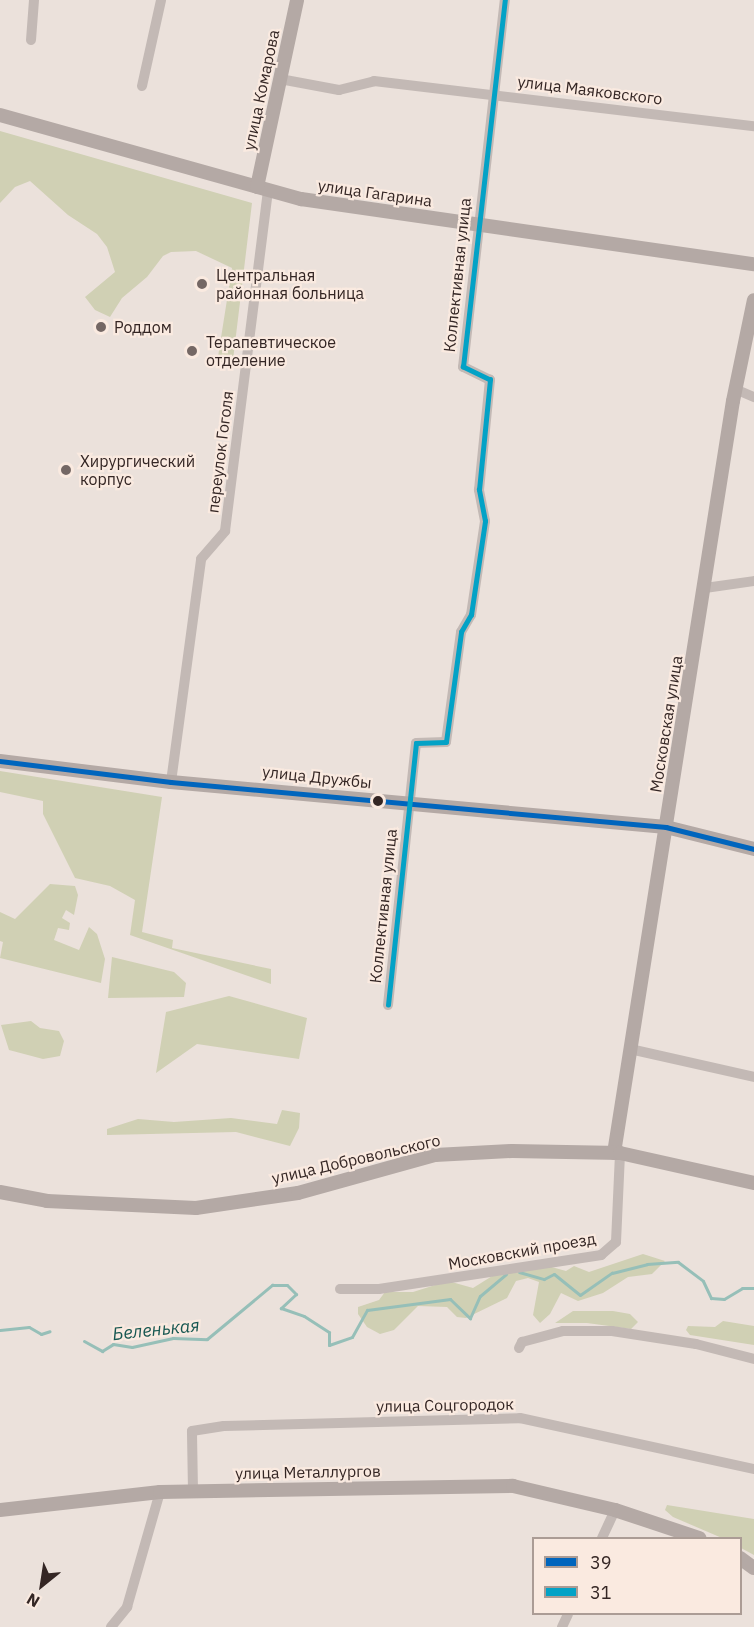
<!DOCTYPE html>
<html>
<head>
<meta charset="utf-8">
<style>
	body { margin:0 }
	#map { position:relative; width:754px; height:1627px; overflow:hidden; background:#ebe1db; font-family:"IBM Plex Sans",sans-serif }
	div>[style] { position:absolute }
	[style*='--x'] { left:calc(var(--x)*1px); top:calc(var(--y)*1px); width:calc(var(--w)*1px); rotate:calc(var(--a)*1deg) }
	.green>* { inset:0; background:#d0d0b4 }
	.stream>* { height:3px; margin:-1.5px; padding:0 1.5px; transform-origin:1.5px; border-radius:1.5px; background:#96bfb8 }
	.street>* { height:10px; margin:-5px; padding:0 5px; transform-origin:5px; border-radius:5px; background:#c3b9b5 }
	.secondary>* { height:14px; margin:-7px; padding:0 7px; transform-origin:7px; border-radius:7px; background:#b4a9a5 }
	.bus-1>* { height:4.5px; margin:-2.25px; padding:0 2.25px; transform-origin:2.25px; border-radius:2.25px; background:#0065bd }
	.bus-2>* { height:4.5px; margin:-2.25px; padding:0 2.25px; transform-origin:2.25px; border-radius:2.25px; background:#03a2c6 }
	.dots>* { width:16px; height:16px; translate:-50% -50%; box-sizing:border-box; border:3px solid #faeae0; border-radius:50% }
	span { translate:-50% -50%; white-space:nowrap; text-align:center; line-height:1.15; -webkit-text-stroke:4.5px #faeae0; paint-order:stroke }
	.street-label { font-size:16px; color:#342624 }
	.poi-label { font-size:16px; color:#342624 }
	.left { translate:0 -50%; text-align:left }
	.water-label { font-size:18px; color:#175751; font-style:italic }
	.legend { position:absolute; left:532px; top:1537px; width:210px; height:78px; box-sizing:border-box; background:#faeae0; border:2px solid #ab9c95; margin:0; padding:8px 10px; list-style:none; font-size:18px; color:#342624 }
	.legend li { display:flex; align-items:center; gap:12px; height:30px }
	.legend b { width:30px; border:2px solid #ab9c95 }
	.north { position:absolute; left:12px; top:1555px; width:60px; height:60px; -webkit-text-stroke:4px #faeae0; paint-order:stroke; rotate:210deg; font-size:16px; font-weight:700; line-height:24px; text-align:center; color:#342624 }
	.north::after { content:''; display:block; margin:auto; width:21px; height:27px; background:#342624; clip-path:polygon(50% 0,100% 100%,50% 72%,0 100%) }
</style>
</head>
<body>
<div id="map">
	<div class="green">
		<div style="clip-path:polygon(0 131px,252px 203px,233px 360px,217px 363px,232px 268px,196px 251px,171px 252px,163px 256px,147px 277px,122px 298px,110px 317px,95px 310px,85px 297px,115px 272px,107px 247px,97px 234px,68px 215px,30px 181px,15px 187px,0 203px)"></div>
		<div style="clip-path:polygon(0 771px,162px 797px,142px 932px,173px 940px,172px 948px,271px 969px,271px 984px,130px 935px,135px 900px,110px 886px,75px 878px,43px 814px,43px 801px,0 792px)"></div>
		<div style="clip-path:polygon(50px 884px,75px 886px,78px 895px,74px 915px,66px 910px,62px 918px,70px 923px,69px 930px,58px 928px,54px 940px,79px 950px,89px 927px,97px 934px,105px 959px,101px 983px,0 958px,3px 942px,0 941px,0 912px,15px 919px)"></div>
		<div style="clip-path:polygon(112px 957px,174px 972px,186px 983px,184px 997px,108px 998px)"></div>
		<div style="clip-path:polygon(229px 996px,307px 1018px,299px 1059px,197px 1044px,156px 1073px,166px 1012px)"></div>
		<div style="clip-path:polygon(31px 1021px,40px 1028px,59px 1031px,64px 1041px,60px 1056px,43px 1059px,9px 1050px,1px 1025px)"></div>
		<div style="clip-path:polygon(282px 1110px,300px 1113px,299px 1128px,290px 1146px,236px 1132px,107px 1135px,107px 1129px,138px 1119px,174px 1122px,231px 1118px,277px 1124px)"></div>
		<div style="clip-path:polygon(643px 1254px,665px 1261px,652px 1274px,628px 1277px,603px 1293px,578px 1301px,561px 1293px,550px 1314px,540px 1323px,533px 1315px,539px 1282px,528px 1278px,516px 1281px,507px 1298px,466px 1318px,457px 1317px,447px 1307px,418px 1306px,394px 1330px,380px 1334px,367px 1327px,358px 1314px,358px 1307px,379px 1300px,385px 1292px,413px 1292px,448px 1281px,473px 1288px,497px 1273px,548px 1266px,566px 1271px,574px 1266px,589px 1272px)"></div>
		<div style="clip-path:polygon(573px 1311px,613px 1311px,630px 1314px,638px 1322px,631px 1329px,587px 1323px,555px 1323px)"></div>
		<div style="clip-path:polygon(723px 1321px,754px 1326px,754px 1345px,690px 1335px,686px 1330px,688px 1326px,715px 1327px)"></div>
		<div style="clip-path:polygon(667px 1505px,754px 1519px,754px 1555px,741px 1548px,740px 1538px,722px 1538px,673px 1517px,665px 1510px)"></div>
	</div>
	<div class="stream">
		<div style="--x:519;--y:1272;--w:26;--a:16"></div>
		<div style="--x:544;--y:1279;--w:11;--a:-27"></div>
		<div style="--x:554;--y:1274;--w:33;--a:39"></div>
		<div style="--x:580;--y:1295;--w:39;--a:-35"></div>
		<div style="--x:612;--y:1273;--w:36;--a:-14"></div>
		<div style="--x:647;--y:1264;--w:31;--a:-4"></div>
		<div style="--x:678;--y:1262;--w:31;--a:37"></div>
		<div style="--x:703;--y:1281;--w:19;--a:65"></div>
		<div style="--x:711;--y:1298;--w:13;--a:4"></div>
		<div style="--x:724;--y:1299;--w:21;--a:-31"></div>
		<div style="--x:742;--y:1288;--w:12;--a:0"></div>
		<div style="--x:0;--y:1330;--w:29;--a:-6"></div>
		<div style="--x:29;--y:1327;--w:14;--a:30"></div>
		<div style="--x:41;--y:1334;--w:9;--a:-18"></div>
		<div style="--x:84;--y:1341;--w:21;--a:29"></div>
		<div style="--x:102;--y:1351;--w:13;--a:-32"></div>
		<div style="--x:113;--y:1344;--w:19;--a:9"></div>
		<div style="--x:132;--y:1347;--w:42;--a:-12.4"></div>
		<div style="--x:173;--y:1338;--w:34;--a:2"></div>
		<div style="--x:207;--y:1339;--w:85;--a:-39.7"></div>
		<div style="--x:272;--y:1285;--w:15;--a:0"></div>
		<div style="--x:287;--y:1285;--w:13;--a:45"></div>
		<div style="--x:296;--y:1294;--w:21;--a:137"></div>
		<div style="--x:281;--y:1308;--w:24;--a:19"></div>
		<div style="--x:304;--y:1316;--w:30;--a:33"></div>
		<div style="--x:329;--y:1332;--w:13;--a:90"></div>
		<div style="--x:329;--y:1345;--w:24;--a:-19"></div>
		<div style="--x:352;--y:1337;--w:31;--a:-61"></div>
		<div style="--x:367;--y:1310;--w:84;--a:-7.5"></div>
		<div style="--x:450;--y:1299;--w:28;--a:44"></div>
		<div style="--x:470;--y:1318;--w:24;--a:-66"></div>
		<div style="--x:480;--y:1296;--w:34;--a:-40"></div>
	</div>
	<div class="street">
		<div style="--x:31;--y:40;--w:40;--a:-85.7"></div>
		<div style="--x:280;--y:79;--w:60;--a:10.6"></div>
		<div style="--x:339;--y:90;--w:36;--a:-14"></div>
		<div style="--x:374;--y:81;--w:383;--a:6.8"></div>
		<div style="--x:142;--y:86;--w:88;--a:-77.5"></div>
		<div style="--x:735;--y:389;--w:21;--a:23"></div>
		<div style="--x:705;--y:588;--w:49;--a:-8.1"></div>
		<div style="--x:171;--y:782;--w:225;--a:-82.3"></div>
		<div style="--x:201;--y:559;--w:37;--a:-49"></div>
		<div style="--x:225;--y:531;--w:344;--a:-82.8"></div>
		<div style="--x:388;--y:1005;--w:263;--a:-83.9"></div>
		<div style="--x:416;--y:743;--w:30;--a:-2"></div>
		<div style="--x:446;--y:742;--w:111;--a:-82.2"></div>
		<div style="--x:461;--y:632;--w:20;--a:-60"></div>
		<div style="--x:471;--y:615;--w:95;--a:-81.5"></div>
		<div style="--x:485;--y:521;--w:32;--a:-101"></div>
		<div style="--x:479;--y:490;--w:111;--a:-84.3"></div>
		<div style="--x:490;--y:380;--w:30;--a:-154"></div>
		<div style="--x:463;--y:367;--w:369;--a:-83.5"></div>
		<div style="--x:630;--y:1049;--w:127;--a:12.7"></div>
		<div style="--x:340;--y:1289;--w:39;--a:0"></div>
		<div style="--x:379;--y:1289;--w:225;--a:-8.7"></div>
		<div style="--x:601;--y:1255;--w:20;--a:-41"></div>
		<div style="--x:616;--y:1242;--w:89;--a:-87.4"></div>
		<div style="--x:519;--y:1348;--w:7;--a:-63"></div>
		<div style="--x:522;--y:1342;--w:42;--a:-15"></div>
		<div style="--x:563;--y:1331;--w:49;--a:0"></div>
		<div style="--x:612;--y:1331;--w:85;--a:8.8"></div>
		<div style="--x:696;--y:1344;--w:60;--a:14.5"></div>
		<div style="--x:193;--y:1491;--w:60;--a:-91"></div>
		<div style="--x:192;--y:1431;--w:32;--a:-9"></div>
		<div style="--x:224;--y:1426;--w:296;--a:-1.5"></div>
		<div style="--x:520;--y:1418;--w:239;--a:12.3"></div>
		<div style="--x:602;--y:1538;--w:31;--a:-65"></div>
		<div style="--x:111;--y:1627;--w:26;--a:-51"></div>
		<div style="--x:127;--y:1607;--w:120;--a:-74"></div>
		<div style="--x:562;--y:1627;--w:14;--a:-65"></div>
	</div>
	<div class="secondary">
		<div style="--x:0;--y:115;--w:313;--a:15.6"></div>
		<div style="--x:301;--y:199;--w:458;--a:8.2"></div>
		<div style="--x:257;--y:187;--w:191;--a:-77.9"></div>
		<div style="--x:0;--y:761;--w:172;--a:7"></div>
		<div style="--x:171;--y:782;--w:497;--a:5.2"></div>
		<div style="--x:666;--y:827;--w:91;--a:14"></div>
		<div style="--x:614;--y:1153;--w:761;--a:-81.01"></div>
		<div style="--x:733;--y:401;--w:103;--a:-78.3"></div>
		<div style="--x:0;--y:1192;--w:48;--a:10.8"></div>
		<div style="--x:47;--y:1201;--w:149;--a:2.7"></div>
		<div style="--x:196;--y:1208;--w:103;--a:-8.4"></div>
		<div style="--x:298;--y:1193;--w:142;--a:-15.5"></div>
		<div style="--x:435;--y:1155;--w:77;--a:-3"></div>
		<div style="--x:512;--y:1151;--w:108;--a:1.1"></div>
		<div style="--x:620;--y:1153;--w:137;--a:12.6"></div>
		<div style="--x:0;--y:1510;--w:161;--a:-6.4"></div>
		<div style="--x:160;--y:1492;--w:353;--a:-1"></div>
		<div style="--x:513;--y:1486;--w:105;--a:13.2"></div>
		<div style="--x:615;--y:1510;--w:89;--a:18.4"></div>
		<div style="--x:740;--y:1558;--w:17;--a:36"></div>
	</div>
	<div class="bus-1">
		<div style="--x:0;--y:761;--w:172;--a:7"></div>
		<div style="--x:171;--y:782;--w:497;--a:5.2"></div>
		<div style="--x:666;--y:827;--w:91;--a:14"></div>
	</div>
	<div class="bus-2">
		<div style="--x:388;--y:1005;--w:263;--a:-83.9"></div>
		<div style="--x:416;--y:743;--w:30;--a:-2"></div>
		<div style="--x:446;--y:742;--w:111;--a:-82.2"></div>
		<div style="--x:461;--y:632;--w:20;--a:-60"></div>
		<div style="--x:471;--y:615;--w:95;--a:-81.5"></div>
		<div style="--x:485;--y:521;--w:32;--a:-101"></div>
		<div style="--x:479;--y:490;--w:111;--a:-84.3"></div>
		<div style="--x:490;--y:380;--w:30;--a:-154"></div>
		<div style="--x:463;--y:367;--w:369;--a:-83.5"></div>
	</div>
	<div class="dots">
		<div style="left:202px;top:284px;background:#746764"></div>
		<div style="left:101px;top:327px;background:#746764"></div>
		<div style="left:192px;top:351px;background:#746764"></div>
		<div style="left:66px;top:470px;background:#746764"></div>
		<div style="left:378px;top:801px;background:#342624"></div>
	</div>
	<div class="street-label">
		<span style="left:261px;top:90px;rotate:-78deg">улица Комарова</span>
		<span style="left:590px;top:90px;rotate:7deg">улица Маяковского</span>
		<span style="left:375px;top:193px;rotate:8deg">улица Гагарина</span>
		<span style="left:457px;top:275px;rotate:-84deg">Коллективная улица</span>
		<span style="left:220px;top:452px;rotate:-83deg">переулок Гоголя</span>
		<span style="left:666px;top:724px;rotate:-81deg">Московская улица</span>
		<span style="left:317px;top:777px;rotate:6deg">улица Дружбы</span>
		<span style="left:383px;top:906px;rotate:-84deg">Коллективная улица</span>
		<span style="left:356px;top:1159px;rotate:-13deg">улица Добровольского</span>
		<span style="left:522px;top:1251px;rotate:-10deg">Московский проезд</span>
		<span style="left:445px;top:1405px;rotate:-1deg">улица Соцгородок</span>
		<span style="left:308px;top:1472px;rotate:-1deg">улица Металлургов</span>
	</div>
	<div class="poi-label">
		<span class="left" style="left:216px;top:284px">Центральная<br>районная больница</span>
		<span class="left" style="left:114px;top:327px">Роддом</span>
		<span class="left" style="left:206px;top:351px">Терапевтическое<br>отделение</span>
		<span class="left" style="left:80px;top:470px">Хирургический<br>корпус</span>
	</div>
	<div class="water-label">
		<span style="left:156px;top:1330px;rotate:-6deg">Беленькая</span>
	</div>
	<ul class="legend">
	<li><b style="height:8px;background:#0065bd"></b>39</li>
	<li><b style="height:8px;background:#03a2c6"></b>31</li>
	</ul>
	<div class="north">N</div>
</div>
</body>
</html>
